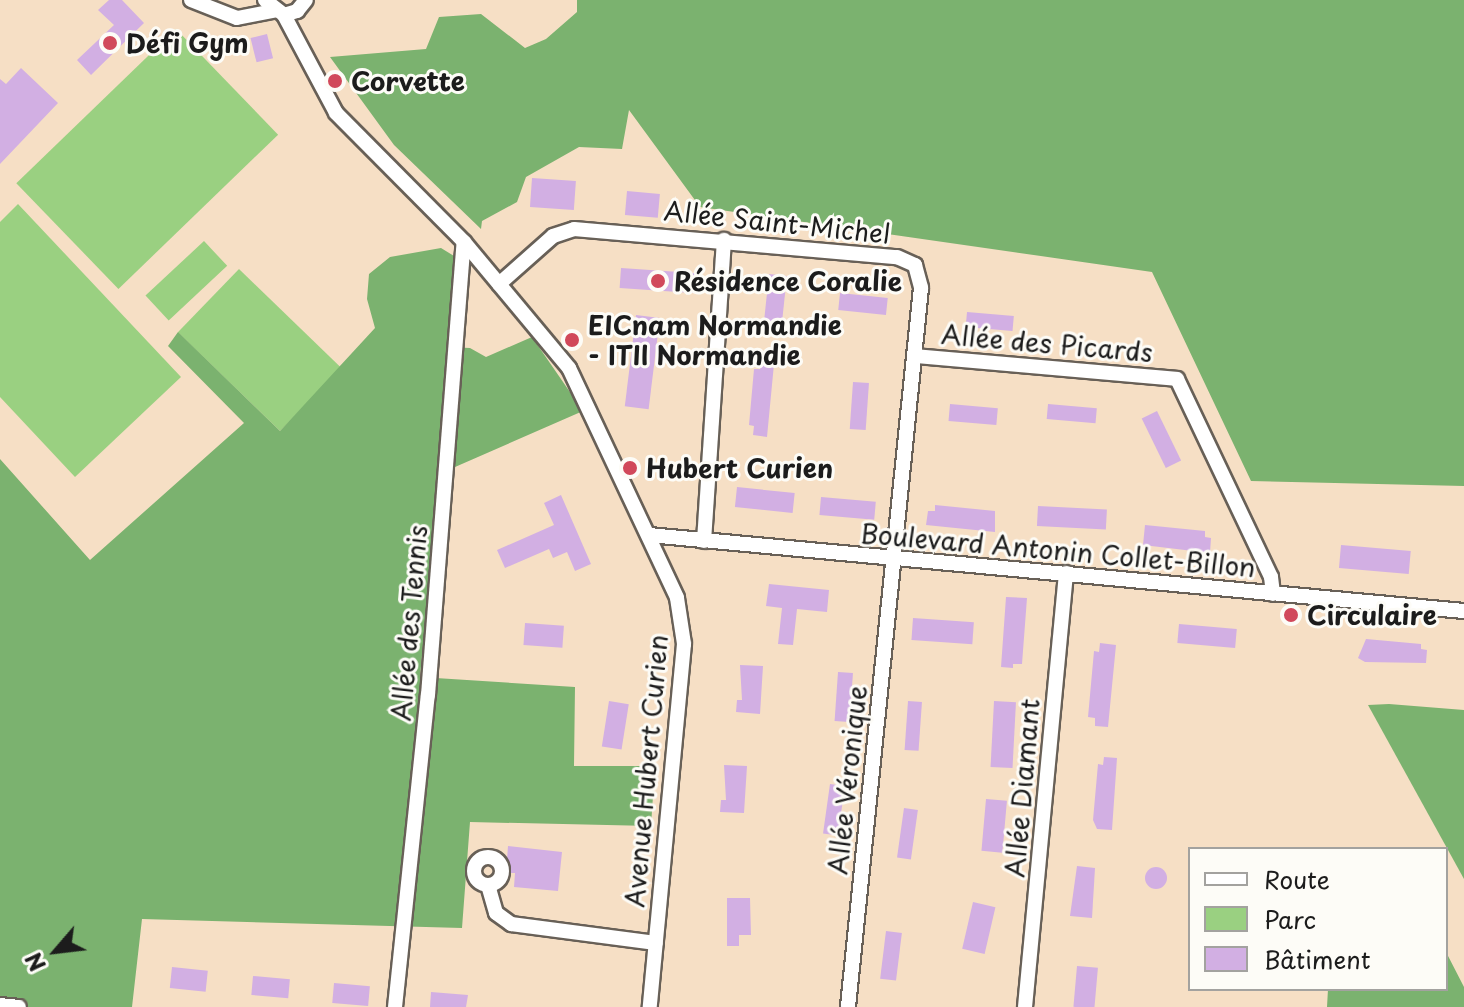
<!DOCTYPE html>
<html>
<head>
<meta charset="utf-8">
<style>
	body { margin:0 }
	#map { position:relative; width:1464px; height:1007px; overflow:hidden; background:#f6dfc5; font-family:"Playpen Sans",sans-serif }
	div>[style] { position:absolute }
	[style*='--x'] { left:calc(var(--x)*1px); top:calc(var(--y)*1px); width:calc(var(--w)*1px); rotate:calc(var(--a)*1deg) }
	.green>* { inset:0; background:#9ad081; transform-origin:0 0 }
	.forest>* { inset:0; background:#7bb26f }
	.building>* { inset:0; background:#d2afe3; transform-origin:0 0 }
	.round { border-radius:50% }
	.roads { filter:drop-shadow(2px 0 #686057) drop-shadow(-2px 0 #686057) drop-shadow(0 2px #686057) drop-shadow(0 -2px #686057) }
	.street>* { height:14px; margin:-7px; padding:0 7px; transform-origin:7px; border-radius:7px; background:#fff }
	.street>.ring { margin:-7px; padding:0; box-sizing:content-box; background:none; border:14px solid #fff; border-radius:50% }
	.dots>* { width:22px; height:22px; translate:-50% -50%; box-sizing:border-box; border:4px solid #fdfcf7; border-radius:50% }
	span { translate:-50% -50%; white-space:nowrap; text-align:center; line-height:1.15; -webkit-text-stroke:6px #fdfcf7; paint-order:stroke }
	.poi-label { font-size:26px; color:#1c1c1c; font-weight:700 }
	.left { translate:0 -50%; text-align:left }
	.street-label { font-size:26px; color:#1c1c1c }
	.legend { position:absolute; left:1188px; top:847px; width:260px; height:144px; box-sizing:border-box; background:#fdfcf7; border:2px solid #a3a29f; margin:0; padding:10px 14px; list-style:none; font-size:24px; color:#1c1c1c }
	.legend li { display:flex; align-items:center; gap:16px; height:40px }
	.legend b { width:40px; border:2px solid #a3a29f }
	.north { position:absolute; left:16px; top:911px; width:80px; height:80px; -webkit-text-stroke:6px #fdfcf7; paint-order:stroke; rotate:242deg; font-size:22px; font-weight:700; line-height:32px; text-align:center; color:#1c1c1c }
	.north::after { content:''; display:block; margin:auto; width:28px; height:36px; background:#1c1c1c; clip-path:polygon(50% 0,100% 100%,50% 72%,0 100%) }
</style>
</head>
<body>
<div id="map">
	<div class="green">
		<div style="left:176px;top:29px;width:147px;height:222px;rotate:46deg"></div>
		<div style="clip-path:polygon(18px 204px,181px 377px,75px 477px,0 397px,0 222px)"></div>
		<div style="left:204px;top:241px;width:34px;height:80px;rotate:47deg"></div>
		<div style="left:239px;top:269px;width:142px;height:88px;rotate:44deg"></div>
	</div>
	<div class="forest">
		<div style="clip-path:polygon(577px 0,1464px 0,1464px 486px,1251px 481px,1152px 272px,700px 207px,629px 110px,622px 149px,579px 147px,526px 177px,517px 202px,482px 221px,481px 229px,394px 145px,330px 57px,426px 49px,439px 17px,481px 14px,525px 48px,546px 39px,577px 12px)"></div>
		<div style="clip-path:polygon(441px 248px,454px 256px,447px 347px,470px 348px,486px 357px,532px 337px,583px 411px,439px 474px,420px 677px,575px 687px,574px 766px,655px 766px,651px 826px,470px 822px,462px 928px,142px 919px,132px 1007px,0 1007px,0 459px,90px 560px,244px 423px,168px 346px,178px 332px,280px 431px,375px 328px,367px 299px,369px 274px,390px 257px)"></div>
		<div style="clip-path:polygon(1389px 704px,1464px 710px,1464px 879px,1368px 705px)"></div>
		<div style="clip-path:polygon(1446px 952px,1464px 987px,1464px 1007px,1327px 1007px,1328px 989px,1446px 989px)"></div>
	</div>
	<div class="building">
		<div style="clip-path:polygon(109px 0,122px 0,144px 23px,91px 75px,77px 60px,114px 25px,98px 10px)"></div>
		<div style="left:267px;top:34px;width:25px;height:17px;rotate:76deg"></div>
		<div style="clip-path:polygon(21px 68px,58px 103px,0 164px,0 79px,6px 84px)"></div>
		<div style="left:532px;top:178px;width:44px;height:29px;rotate:4deg"></div>
		<div style="left:627px;top:191px;width:33px;height:24px;rotate:5deg"></div>
		<div style="left:621px;top:268px;width:77px;height:20px;rotate:4deg"></div>
		<div style="left:769px;top:274px;width:18px;height:47px;rotate:6deg"></div>
		<div style="left:840px;top:293px;width:48px;height:17px;rotate:6deg"></div>
		<div style="left:967px;top:312px;width:47px;height:15px;rotate:5deg"></div>
		<div style="left:636px;top:315px;width:24px;height:92px;rotate:7deg"></div>
		<div style="clip-path:polygon(760px 363px,774px 364px,767px 437px,753px 435px,754px 426px,749px 425px,754px 369px,760px 369px)"></div>
		<div style="left:853px;top:382px;width:16px;height:47px;rotate:4deg"></div>
		<div style="left:950px;top:404px;width:48px;height:17px;rotate:5deg"></div>
		<div style="left:1048px;top:404px;width:49px;height:15px;rotate:5deg"></div>
		<div style="left:1157px;top:411px;width:55px;height:17px;rotate:64deg"></div>
		<div style="left:737px;top:487px;width:58px;height:20px;rotate:6deg"></div>
		<div style="clip-path:polygon(561px 495px,591px 564px,575px 571px,567px 552px,553px 558px,549px 549px,505px 568px,497px 550px,554px 525px,544px 503px)"></div>
		<div style="left:821px;top:497px;width:55px;height:18px;rotate:5deg"></div>
		<div style="clip-path:polygon(935px 505px,995px 511px,995px 532px,926px 525px,928px 511px,935px 511px)"></div>
		<div style="left:1038px;top:506px;width:69px;height:20px;rotate:3deg"></div>
		<div style="clip-path:polygon(1145px 525px,1205px 531px,1205px 537px,1211px 538px,1210px 553px,1143px 545px)"></div>
		<div style="left:1341px;top:545px;width:70px;height:23px;rotate:5deg"></div>
		<div style="clip-path:polygon(769px 584px,829px 590px,827px 612px,797px 609px,793px 645px,778px 644px,782px 608px,766px 606px)"></div>
		<div style="clip-path:polygon(1006px 597px,1027px 598px,1022px 664px,1013px 664px,1013px 668px,1001px 667px)"></div>
		<div style="left:913px;top:618px;width:61px;height:22px;rotate:4deg"></div>
		<div style="left:525px;top:623px;width:39px;height:22px;rotate:4deg"></div>
		<div style="left:1179px;top:624px;width:58px;height:19px;rotate:5deg"></div>
		<div style="clip-path:polygon(1366px 639px,1421px 644px,1421px 649px,1427px 650px,1426px 663px,1365px 662px,1358px 658px)"></div>
		<div style="clip-path:polygon(1100px 643px,1116px 645px,1108px 727px,1095px 726px,1095px 718px,1088px 717px,1094px 651px,1099px 652px)"></div>
		<div style="clip-path:polygon(740px 665px,763px 666px,760px 714px,736px 712px,737px 700px,742px 700px)"></div>
		<div style="left:838px;top:672px;width:15px;height:49px;rotate:4deg"></div>
		<div style="left:609px;top:701px;width:20px;height:46px;rotate:9deg"></div>
		<div style="left:908px;top:701px;width:14px;height:49px;rotate:4deg"></div>
		<div style="left:994px;top:701px;width:22px;height:66px;rotate:3deg"></div>
		<div style="clip-path:polygon(1104px 757px,1117px 758px,1112px 830px,1097px 829px,1093px 820px,1098px 764px,1103px 765px)"></div>
		<div style="clip-path:polygon(724px 765px,747px 766px,744px 813px,720px 812px,721px 800px,726px 800px)"></div>
		<div style="left:830px;top:784px;width:15px;height:50px;rotate:8deg"></div>
		<div style="left:986px;top:799px;width:21px;height:52px;rotate:5deg"></div>
		<div style="left:904px;top:808px;width:14px;height:50px;rotate:8deg"></div>
		<div style="clip-path:polygon(508px 846px,562px 852px,558px 891px,514px 887px,515px 873px,506px 873px)"></div>
		<div style="clip-path:polygon(1077px 866px,1095px 868px,1092px 918px,1070px 916px)"></div>
		<div class="round" style="left:1145px;top:867px;width:22px;height:22px"></div>
		<div style="clip-path:polygon(727px 898px,750px 898px,751px 935px,739px 935px,739px 946px,727px 946px)"></div>
		<div style="left:973px;top:902px;width:23px;height:48px;rotate:13deg"></div>
		<div style="left:886px;top:931px;width:16px;height:48px;rotate:7deg"></div>
		<div style="left:1077px;top:966px;width:21px;height:41px;rotate:5deg"></div>
		<div style="left:172px;top:967px;width:36px;height:21px;rotate:6deg"></div>
		<div style="left:253px;top:976px;width:37px;height:19px;rotate:5deg"></div>
		<div style="left:334px;top:983px;width:36px;height:20px;rotate:5deg"></div>
		<div style="clip-path:polygon(431px 992px,468px 995px,466px 1007px,430px 1007px)"></div>
	</div>
	<div class="roads">
		<div class="street">
			<div style="--x:191;--y:0;--w:49;--a:21.4"></div>
			<div style="--x:237;--y:18;--w:38;--a:-11"></div>
			<div style="--x:265;--y:0;--w:24;--a:38"></div>
			<div style="--x:284;--y:15;--w:14;--a:-17"></div>
			<div style="--x:297;--y:11;--w:14;--a:-51"></div>
			<div style="--x:284;--y:15;--w:111;--a:62"></div>
			<div style="--x:336;--y:113;--w:182;--a:45.2"></div>
			<div style="--x:464;--y:242;--w:164;--a:50.2"></div>
			<div style="--x:569;--y:368;--w:254;--a:64.8"></div>
			<div style="--x:677;--y:598;--w:47;--a:81.3"></div>
			<div style="--x:684;--y:644;--w:365;--a:95.4"></div>
			<div style="--x:499;--y:284;--w:72;--a:-41.6"></div>
			<div style="--x:553;--y:236;--w:22;--a:-18"></div>
			<div style="--x:574;--y:229;--w:324;--a:5"></div>
			<div style="--x:897;--y:257;--w:20;--a:24"></div>
			<div style="--x:915;--y:265;--w:24;--a:75"></div>
			<div style="--x:921;--y:288;--w:723;--a:95.8"></div>
			<div style="--x:915;--y:356;--w:263;--a:5"></div>
			<div style="--x:1177;--y:379;--w:219;--a:64.6"></div>
			<div style="--x:1271;--y:577;--w:17;--a:83"></div>
			<div style="--x:649;--y:535;--w:819;--a:5.33"></div>
			<div style="--x:704;--y:541;--w:302;--a:-86.2"></div>
			<div class="ring" style="left:474px;top:857px;width:14px;height:14px"></div>
			<div style="--x:488;--y:885;--w:29;--a:74"></div>
			<div style="--x:496;--y:913;--w:19;--a:36"></div>
			<div style="--x:511;--y:924;--w:146;--a:7.5"></div>
			<div style="--x:0;--y:1005;--w:19;--a:6"></div>
			<div style="--x:395;--y:1007;--w:314;--a:-84"></div>
			<div style="--x:428;--y:695;--w:454;--a:-85.5"></div>
			<div style="--x:1025;--y:1007;--w:436;--a:-84.6"></div>
		</div>
	</div>
	<div class="dots">
		<div style="left:110px;top:43px;background:#d1495b"></div>
		<div style="left:335px;top:81px;background:#d1495b"></div>
		<div style="left:658px;top:281px;background:#d1495b"></div>
		<div style="left:572px;top:340px;background:#d1495b"></div>
		<div style="left:630px;top:468px;background:#d1495b"></div>
		<div style="left:1291px;top:615px;background:#d1495b"></div>
	</div>
	<div class="poi-label">
		<span class="left" style="left:126px;top:43px">Défi Gym</span>
		<span class="left" style="left:351px;top:81px">Corvette</span>
		<span class="left" style="left:674px;top:281px">Résidence Coralie</span>
		<span class="left" style="left:588px;top:340px">EICnam Normandie<br>- ITII Normandie</span>
		<span class="left" style="left:646px;top:468px">Hubert Curien</span>
		<span class="left" style="left:1307px;top:615px">Circulaire</span>
	</div>
	<div class="street-label">
		<span style="left:777px;top:222px;rotate:6deg">Allée Saint-Michel</span>
		<span style="left:1047px;top:343px;rotate:5deg">Allée des Picards</span>
		<span style="left:1058px;top:550px;rotate:5deg">Boulevard Antonin Collet-Billon</span>
		<span style="left:409px;top:623px;rotate:-85deg">Allée des Tennis</span>
		<span style="left:646px;top:771px;rotate:-85deg">Avenue Hubert Curien</span>
		<span style="left:847px;top:780px;rotate:-84deg">Allée Véronique</span>
		<span style="left:1022px;top:788px;rotate:-85deg">Allée Diamant</span>
	</div>
	<ul class="legend">
	<li><b style="height:10px;background:#fff"></b>Route</li>
	<li><b style="height:22px;background:#9ad081"></b>Parc</li>
	<li><b style="height:22px;background:#d2afe3"></b>Bâtiment</li>
	</ul>
	<div class="north">N</div>
</div>
</body>
</html>
